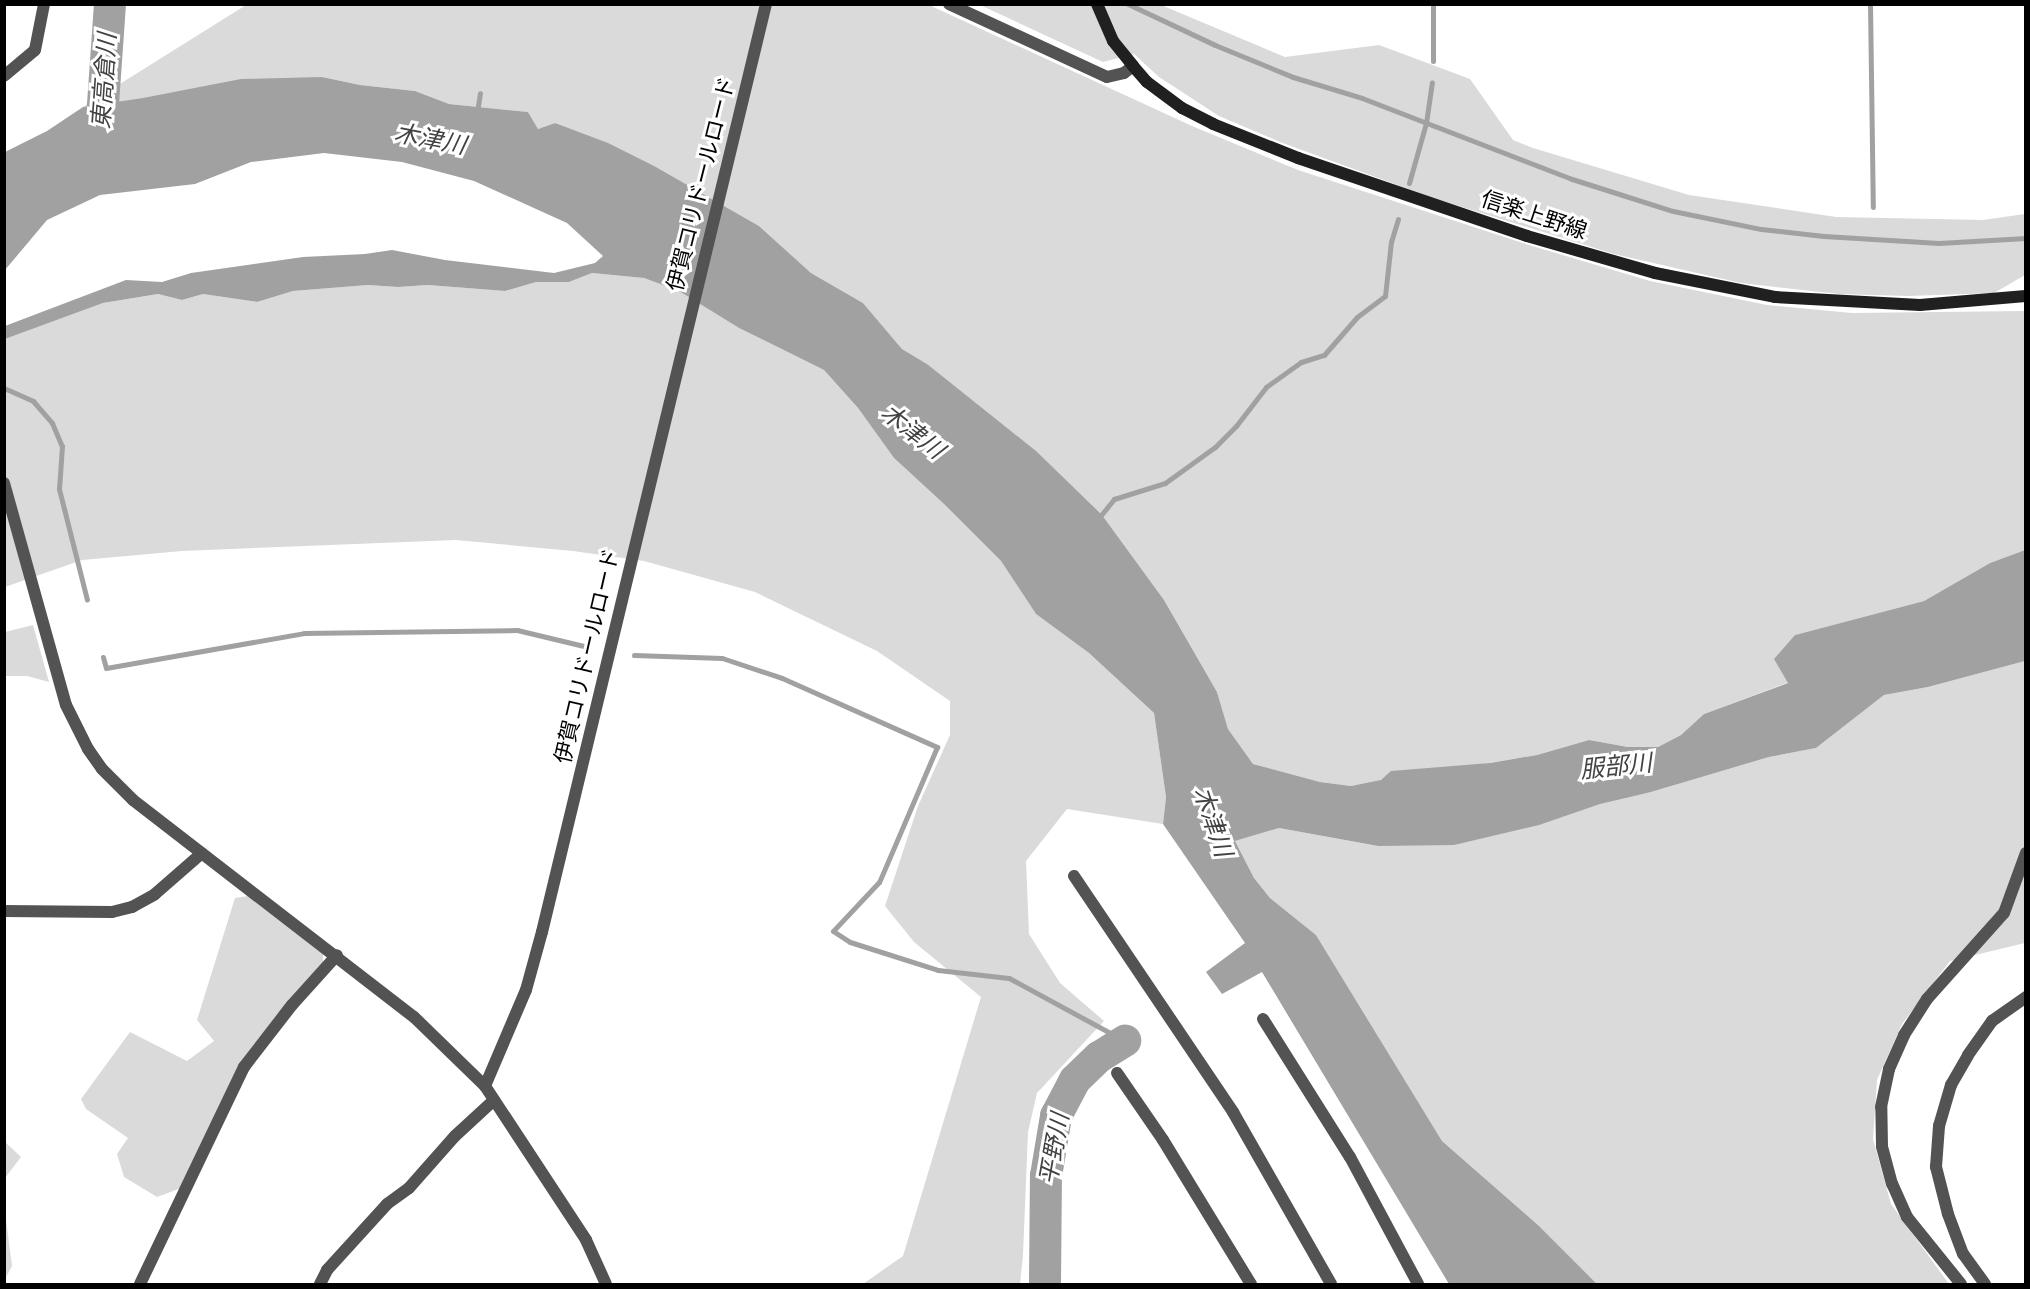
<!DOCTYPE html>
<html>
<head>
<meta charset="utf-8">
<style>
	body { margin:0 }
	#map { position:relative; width:2030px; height:1289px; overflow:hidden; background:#fff; font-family:Signika,"Noto Sans JP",sans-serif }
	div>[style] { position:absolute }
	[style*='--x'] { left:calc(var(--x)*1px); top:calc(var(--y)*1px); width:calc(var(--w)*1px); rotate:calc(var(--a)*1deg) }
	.green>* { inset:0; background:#dadada }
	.water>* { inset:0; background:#a1a1a1 }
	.stream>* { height:5px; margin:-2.5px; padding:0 2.5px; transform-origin:2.5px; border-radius:2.5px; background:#a1a1a1 }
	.river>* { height:32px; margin:-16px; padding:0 16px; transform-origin:16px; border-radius:16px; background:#a1a1a1 }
	.minor>* { height:12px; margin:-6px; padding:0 6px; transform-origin:6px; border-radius:6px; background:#535353 }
	.tertiary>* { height:12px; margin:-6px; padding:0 6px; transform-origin:6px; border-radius:6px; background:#535353 }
	.secondary>* { height:12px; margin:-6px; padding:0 6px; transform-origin:6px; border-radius:6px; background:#202020 }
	span { translate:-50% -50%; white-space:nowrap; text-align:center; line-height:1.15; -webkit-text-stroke:6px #fff; paint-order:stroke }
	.street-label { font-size:22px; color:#000 }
	.water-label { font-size:24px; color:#424242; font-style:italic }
	.frame { position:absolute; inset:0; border:6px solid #000; pointer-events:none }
</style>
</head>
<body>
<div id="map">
	<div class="green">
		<div style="clip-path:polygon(246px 5px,929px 5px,1192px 126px,1298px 170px,1529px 245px,1650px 281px,1767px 305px,1852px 313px,2025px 311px,2025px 550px,1990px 563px,1924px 601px,1795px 635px,1789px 682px,1704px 714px,1681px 735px,1658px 747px,1628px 747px,1589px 740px,1537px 755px,1351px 786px,1320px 782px,1253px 764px,1228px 729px,1217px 692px,1164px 600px,1102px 515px,927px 364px,902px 349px,863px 303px,811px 273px,759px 226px,656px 167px,555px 123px,538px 129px,528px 112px,449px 104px,415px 91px,360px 85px,322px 77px,83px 107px)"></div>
		<div style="clip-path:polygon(980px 5px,1161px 5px,1285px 57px,1379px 45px,1470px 79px,1513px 140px,1533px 148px,1689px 195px,1836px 217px,1983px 220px,2025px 214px,2025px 275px,1994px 293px,1908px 296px,1839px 294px,1741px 283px,1614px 254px,1430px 197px,1280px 142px,1219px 116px,1159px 77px,1134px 54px,1103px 62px)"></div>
		<div style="clip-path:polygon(592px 273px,644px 278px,679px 291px,739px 328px,824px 370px,858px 408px,894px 458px,944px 504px,1001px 561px,1036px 614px,1089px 653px,1154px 713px,1166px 797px,1163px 824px,1067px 809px,1026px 861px,1029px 934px,1060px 983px,1104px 1021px,1037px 1093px,1028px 1132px,1023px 1255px,1020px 1284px,863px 1284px,903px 1256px,981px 997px,914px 942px,885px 906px,918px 806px,950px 735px,950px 701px,877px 651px,755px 592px,644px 561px,573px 551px,456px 540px,182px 551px,82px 560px,5px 587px,5px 339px,103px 303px,158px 294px,182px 300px,203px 294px,257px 302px,293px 291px,368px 285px,398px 287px,428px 285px,505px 291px,536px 282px,569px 282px)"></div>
		<div style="clip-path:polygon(33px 625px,49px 682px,27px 676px,5px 676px,5px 632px)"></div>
		<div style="clip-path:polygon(2025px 661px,2025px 943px,1950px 961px,1902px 1024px,1877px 1080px,1873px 1139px,1891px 1204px,1949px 1284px,1597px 1284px,1538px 1225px,1442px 1141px,1316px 935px,1270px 898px,1254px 878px,1235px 841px,1279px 828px,1378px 846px,1651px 792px,1769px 757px,1816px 748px,1884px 695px,1928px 687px)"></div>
		<div style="clip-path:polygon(248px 896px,323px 952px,323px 965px,289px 1002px,181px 1188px,157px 1197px,124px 1177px,117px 1154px,128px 1138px,86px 1109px,81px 1099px,130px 1032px,187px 1061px,214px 1041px,197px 1020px,235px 898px)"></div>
		<div style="clip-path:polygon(5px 1142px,21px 1157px,5px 1178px)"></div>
		<div style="clip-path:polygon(5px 1212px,12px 1266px,5px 1279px,4px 1279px)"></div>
	</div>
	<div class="water">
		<div style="clip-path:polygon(322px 77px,360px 85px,415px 91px,449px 104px,528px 112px,538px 129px,555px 123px,608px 143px,656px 167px,759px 226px,811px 273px,863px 303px,902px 349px,927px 364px,1036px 451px,1102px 515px,1164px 600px,1217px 692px,1228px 729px,1253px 764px,1320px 782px,1351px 786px,1381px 780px,1391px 771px,1490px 763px,1537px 755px,1589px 740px,1628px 747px,1658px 747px,1681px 735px,1704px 714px,1788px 683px,1774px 659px,1795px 635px,1924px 601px,1990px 563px,2025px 550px,2025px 661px,1928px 687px,1884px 695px,1816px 748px,1769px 757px,1651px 792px,1600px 804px,1539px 825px,1454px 845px,1378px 846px,1279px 828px,1235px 841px,1254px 878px,1270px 898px,1316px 935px,1442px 1141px,1538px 1225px,1597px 1284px,1449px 1284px,1262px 972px,1222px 994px,1206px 972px,1245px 943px,1163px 824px,1166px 797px,1154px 713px,1089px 653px,1036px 614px,1001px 561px,944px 504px,894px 458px,858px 408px,824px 370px,739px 328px,679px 291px,644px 278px,592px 273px,569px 282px,536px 282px,505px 291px,428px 285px,398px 287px,368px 285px,293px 291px,257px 302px,203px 294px,182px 300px,158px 294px,103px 303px,5px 339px,5px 326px,126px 280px,162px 282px,191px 273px,303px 257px,365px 254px,392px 250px,445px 260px,554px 273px,595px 263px,603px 256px,567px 223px,474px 181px,402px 162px,324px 153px,251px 162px,195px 184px,100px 195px,47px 220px,5px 270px,5px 152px,47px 131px,83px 107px,143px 98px,241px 79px)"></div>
	</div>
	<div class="stream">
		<div style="--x:1128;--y:4;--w:96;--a:25.2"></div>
		<div style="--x:1215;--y:45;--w:84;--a:22.3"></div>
		<div style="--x:1293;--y:77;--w:72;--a:16.9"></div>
		<div style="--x:1362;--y:98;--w:225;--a:21.1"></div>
		<div style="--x:1572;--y:179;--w:106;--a:17.6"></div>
		<div style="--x:1673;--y:211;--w:90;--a:11.6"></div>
		<div style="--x:1761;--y:229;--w:63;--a:6.3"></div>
		<div style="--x:1824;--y:236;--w:115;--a:3.5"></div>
		<div style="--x:1939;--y:243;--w:87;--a:-3.3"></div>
		<div style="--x:1433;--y:4;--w:57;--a:90"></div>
		<div style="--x:1870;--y:4;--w:203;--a:89.2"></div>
		<div style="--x:477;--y:112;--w:19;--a:-81"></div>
		<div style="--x:1409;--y:183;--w:62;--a:-74.2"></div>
		<div style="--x:1426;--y:123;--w:41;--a:-81.7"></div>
		<div style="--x:4;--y:388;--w:32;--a:24"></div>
		<div style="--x:33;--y:401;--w:29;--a:49"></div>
		<div style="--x:52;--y:423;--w:25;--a:67"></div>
		<div style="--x:62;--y:446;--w:43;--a:94"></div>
		<div style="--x:59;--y:489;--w:114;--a:75.8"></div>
		<div style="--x:1097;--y:520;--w:27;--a:-51"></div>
		<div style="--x:1114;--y:499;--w:53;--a:-17.4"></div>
		<div style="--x:1165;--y:483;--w:62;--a:-35.8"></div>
		<div style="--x:1215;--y:447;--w:30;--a:-45"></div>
		<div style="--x:1236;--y:426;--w:49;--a:-52.4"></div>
		<div style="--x:1266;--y:387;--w:43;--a:-35.5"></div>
		<div style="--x:1301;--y:362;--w:24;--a:-17"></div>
		<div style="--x:1324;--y:355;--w:50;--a:-49"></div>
		<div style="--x:1357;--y:317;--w:35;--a:-37"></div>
		<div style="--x:1385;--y:296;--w:54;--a:-83.7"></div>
		<div style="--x:1391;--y:242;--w:24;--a:-73"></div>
		<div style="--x:634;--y:655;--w:88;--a:2"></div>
		<div style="--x:722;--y:658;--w:63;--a:18.4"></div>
		<div style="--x:782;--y:678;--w:170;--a:24"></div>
		<div style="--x:937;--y:747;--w:147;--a:113.2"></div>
		<div style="--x:879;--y:882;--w:67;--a:133.2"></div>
		<div style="--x:833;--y:931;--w:20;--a:33"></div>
		<div style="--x:850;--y:942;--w:92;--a:17.7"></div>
		<div style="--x:938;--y:970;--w:71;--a:6.4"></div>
		<div style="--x:1009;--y:978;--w:132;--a:28.5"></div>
		<div style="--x:103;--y:657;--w:11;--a:75"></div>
		<div style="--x:106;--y:668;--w:201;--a:-10"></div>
		<div style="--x:304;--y:633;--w:213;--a:-0.8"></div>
		<div style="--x:517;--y:630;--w:73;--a:13.5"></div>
	</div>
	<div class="river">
		<div style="--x:100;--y:147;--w:143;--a:-86"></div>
		<div style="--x:1045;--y:1284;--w:108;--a:-89.5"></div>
		<div style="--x:1046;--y:1176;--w:61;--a:-80.5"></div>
		<div style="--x:1056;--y:1116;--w:41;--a:-62.2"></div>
		<div style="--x:1075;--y:1080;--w:33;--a:-44"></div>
		<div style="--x:1099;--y:1057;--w:31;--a:-32"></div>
	</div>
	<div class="minor">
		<div style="--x:949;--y:4;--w:174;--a:24.8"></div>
		<div style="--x:1107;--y:77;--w:17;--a:-13"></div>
		<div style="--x:1124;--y:73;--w:11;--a:-38"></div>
		<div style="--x:4;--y:76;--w:40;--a:-40"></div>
		<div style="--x:35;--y:50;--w:47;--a:-78.9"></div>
		<div style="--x:1074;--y:876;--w:285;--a:56"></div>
		<div style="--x:1233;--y:1112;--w:198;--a:60.3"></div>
		<div style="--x:4;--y:911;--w:108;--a:0.5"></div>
		<div style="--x:112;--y:912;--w:21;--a:-14"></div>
		<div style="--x:132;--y:907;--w:26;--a:-29"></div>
		<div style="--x:155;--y:894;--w:62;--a:-41.1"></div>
		<div style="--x:1263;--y:1019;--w:163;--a:57.8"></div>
		<div style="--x:1350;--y:1157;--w:144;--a:61.8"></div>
		<div style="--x:1117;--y:1073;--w:81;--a:55.5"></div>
		<div style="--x:1163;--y:1140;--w:169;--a:58.6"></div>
		<div style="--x:140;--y:1284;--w:241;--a:-64.4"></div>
		<div style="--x:244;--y:1067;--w:78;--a:-52.3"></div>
		<div style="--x:292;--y:1005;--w:67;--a:-48"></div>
		<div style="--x:320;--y:1284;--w:16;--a:-63"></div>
		<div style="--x:327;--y:1270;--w:89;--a:-47.7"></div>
		<div style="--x:387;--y:1204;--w:27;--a:-36"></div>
		<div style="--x:409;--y:1188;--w:69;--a:-48.5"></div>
		<div style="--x:455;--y:1136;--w:53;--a:-42.7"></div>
		<div style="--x:1961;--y:1284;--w:86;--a:-128.9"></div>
		<div style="--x:1907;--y:1217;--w:36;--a:-114"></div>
		<div style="--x:1892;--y:1184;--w:39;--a:-105"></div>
		<div style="--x:1882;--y:1146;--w:39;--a:-91"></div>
		<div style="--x:1881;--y:1107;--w:39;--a:-78"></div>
		<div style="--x:1889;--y:1069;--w:37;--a:-66"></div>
		<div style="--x:1904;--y:1035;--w:43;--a:-57.4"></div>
		<div style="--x:1927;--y:999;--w:115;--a:-48.2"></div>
		<div style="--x:2004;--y:913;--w:64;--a:-69.9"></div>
		<div style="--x:1985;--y:1284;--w:37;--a:-126"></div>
		<div style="--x:1963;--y:1254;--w:43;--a:-110.6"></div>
		<div style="--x:1948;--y:1214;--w:49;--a:-104.3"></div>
		<div style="--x:1936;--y:1167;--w:41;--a:-85.8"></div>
		<div style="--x:1939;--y:1126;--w:43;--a:-73.7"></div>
		<div style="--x:1951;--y:1085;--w:34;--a:-60"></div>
		<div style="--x:1968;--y:1055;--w:42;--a:-54.8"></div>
		<div style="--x:1992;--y:1021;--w:42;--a:-35.2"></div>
	</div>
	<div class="tertiary">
		<div style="--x:4;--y:483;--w:230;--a:74.4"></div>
		<div style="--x:66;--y:705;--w:49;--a:63.4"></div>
		<div style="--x:88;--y:749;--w:24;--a:55"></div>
		<div style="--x:102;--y:769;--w:44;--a:45"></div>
		<div style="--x:133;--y:800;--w:355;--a:37.7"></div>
		<div style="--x:414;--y:1017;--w:99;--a:44.2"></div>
		<div style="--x:485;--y:1086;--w:184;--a:56.7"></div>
		<div style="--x:586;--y:1240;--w:48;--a:65.6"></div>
		<div style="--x:485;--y:1086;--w:104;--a:-66.9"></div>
		<div style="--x:526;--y:990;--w:60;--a:-74.6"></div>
		<div style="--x:542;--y:932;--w:955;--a:-76.43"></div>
	</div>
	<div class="secondary">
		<div style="--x:1097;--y:4;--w:40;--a:66.6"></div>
		<div style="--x:1113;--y:41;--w:32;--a:51"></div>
		<div style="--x:1133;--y:66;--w:21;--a:49"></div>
		<div style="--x:1147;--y:82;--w:44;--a:36.6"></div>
		<div style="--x:1182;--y:108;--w:35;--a:27"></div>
		<div style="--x:1213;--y:124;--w:92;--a:21.8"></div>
		<div style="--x:1298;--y:158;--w:242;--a:18.8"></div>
		<div style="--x:1527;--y:236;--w:133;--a:16.1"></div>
		<div style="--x:1655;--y:273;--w:122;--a:11.3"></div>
		<div style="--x:1775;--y:297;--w:145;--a:3.2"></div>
		<div style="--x:1920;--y:305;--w:106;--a:-4.9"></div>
	</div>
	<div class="street-label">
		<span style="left:701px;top:184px;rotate:-76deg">伊賀コリドールロード</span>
		<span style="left:1534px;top:215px;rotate:18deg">信楽上野線</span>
		<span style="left:587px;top:656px;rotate:-77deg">伊賀コリドールロード</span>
	</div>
	<div class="water-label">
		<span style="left:105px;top:81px;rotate:-86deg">東高倉川</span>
		<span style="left:430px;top:140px;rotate:11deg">木津川</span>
		<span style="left:912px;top:432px;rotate:38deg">木津川</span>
		<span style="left:1616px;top:767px;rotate:-6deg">服部川</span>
		<span style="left:1212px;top:822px;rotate:71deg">木津川</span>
		<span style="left:1055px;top:1149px;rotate:-80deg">平野川</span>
	</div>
	<div class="frame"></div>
</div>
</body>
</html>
